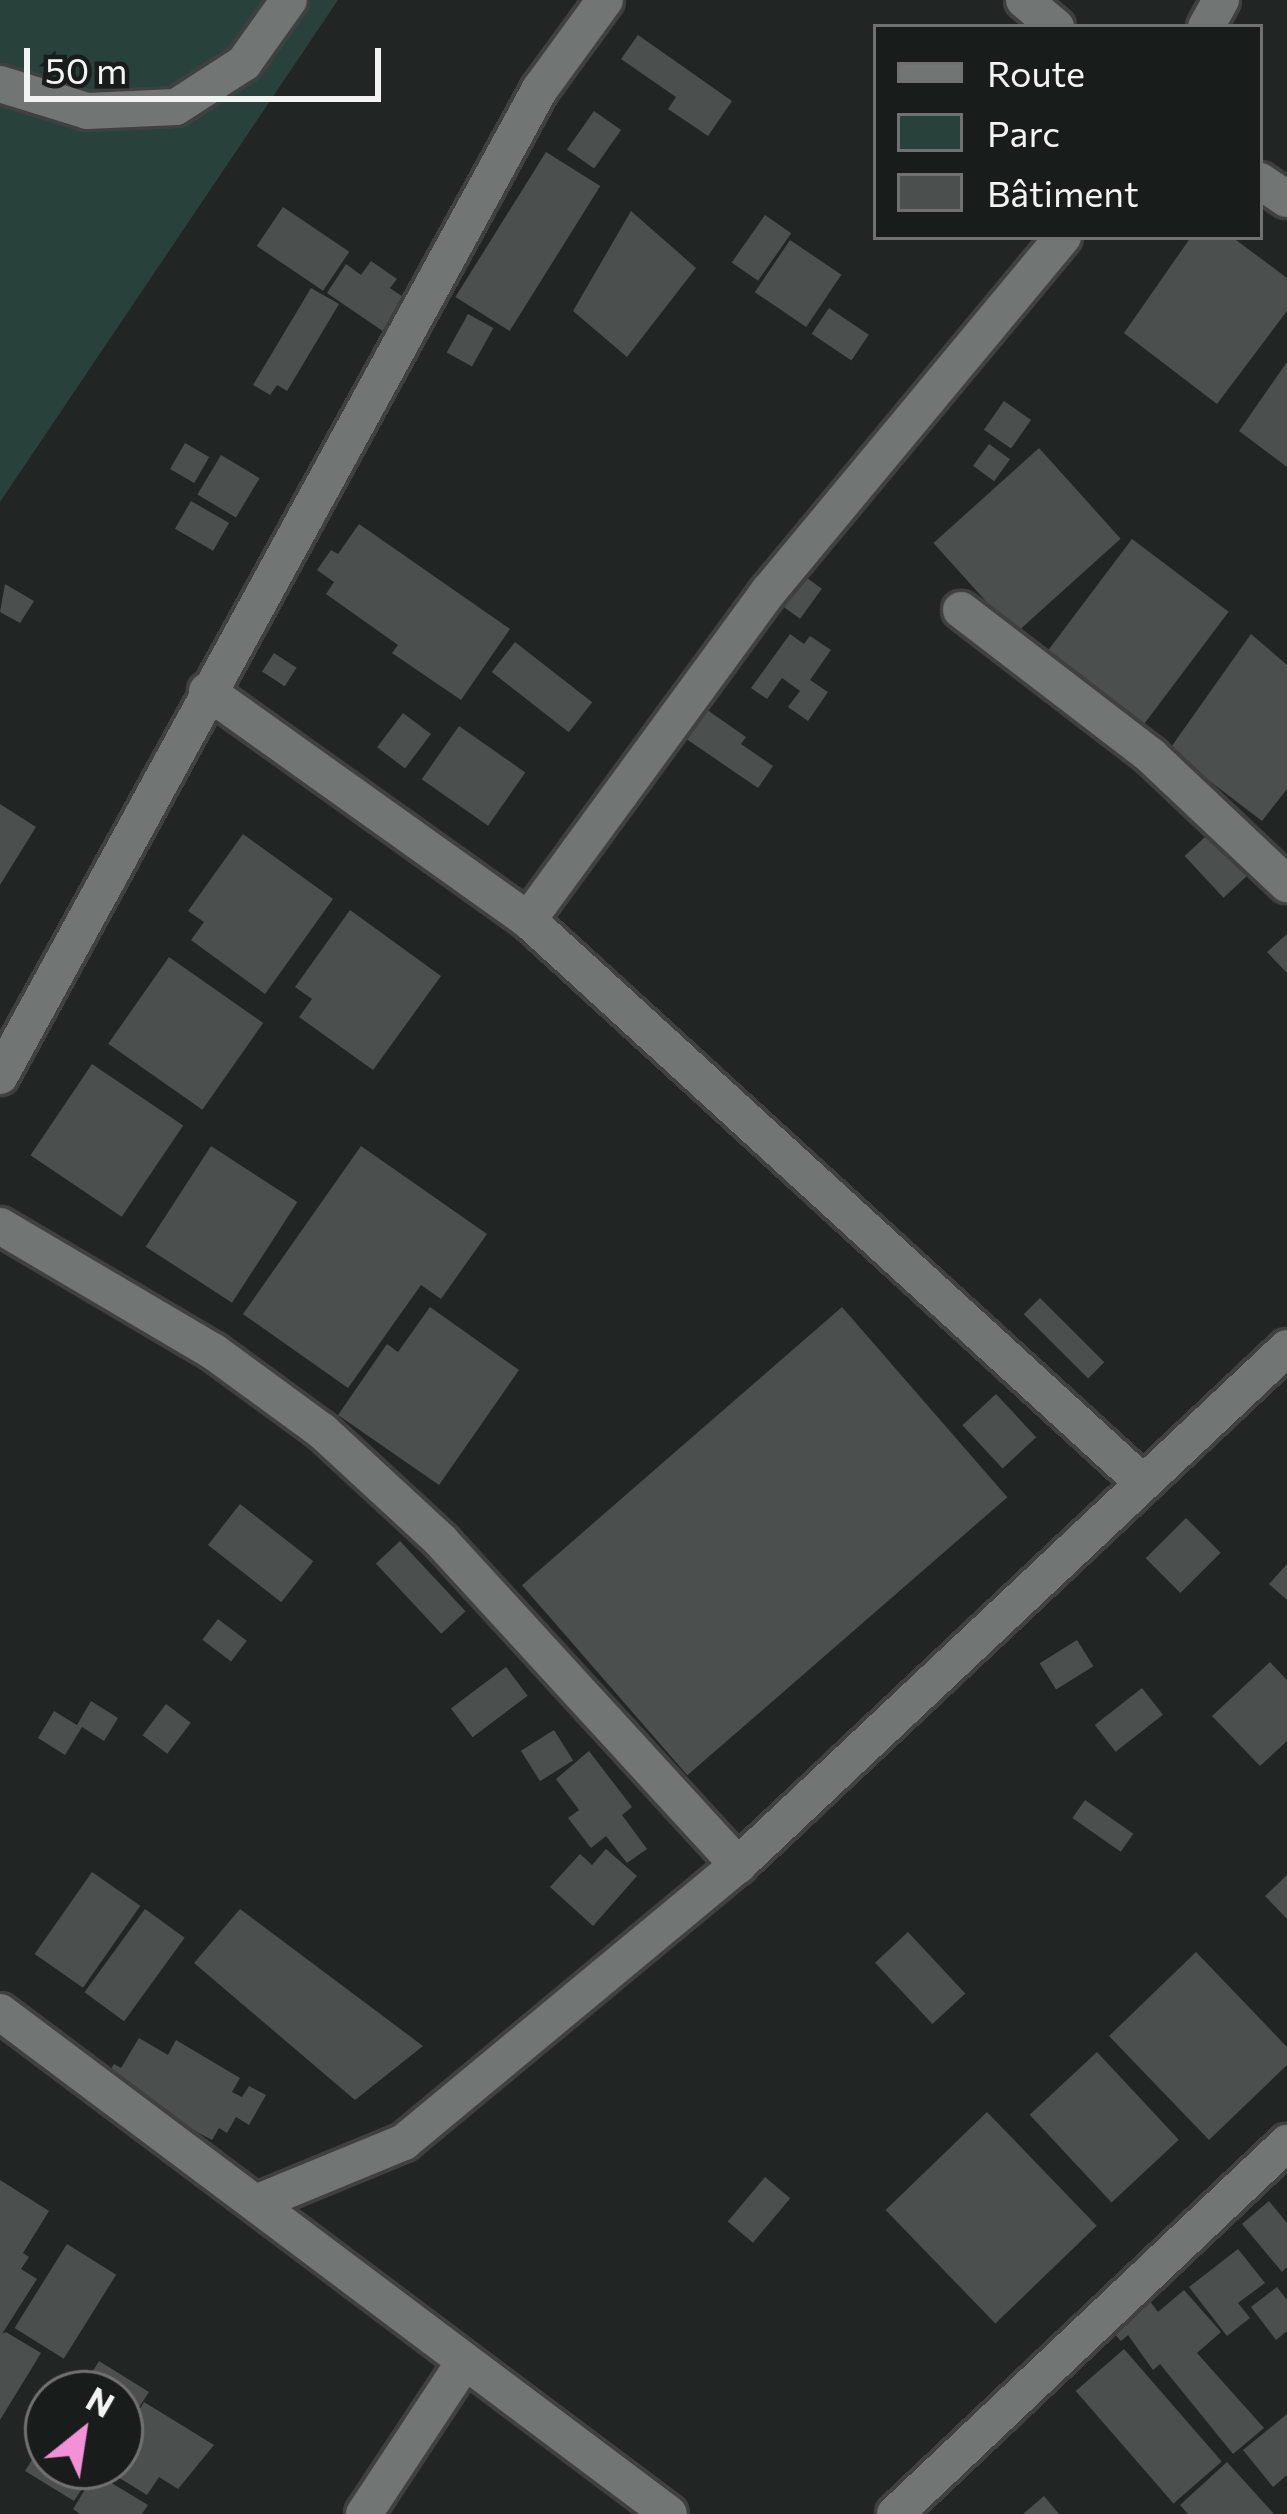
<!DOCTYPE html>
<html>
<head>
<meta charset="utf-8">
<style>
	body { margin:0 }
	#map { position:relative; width:1287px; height:2514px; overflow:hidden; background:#212524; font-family:Commissioner,sans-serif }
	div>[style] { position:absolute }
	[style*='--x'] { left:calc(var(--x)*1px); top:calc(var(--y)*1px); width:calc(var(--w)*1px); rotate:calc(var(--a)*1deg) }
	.green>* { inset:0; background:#29413b }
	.building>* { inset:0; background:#4b504f; transform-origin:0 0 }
	.roads { filter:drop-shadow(3px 0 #3e4140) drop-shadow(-3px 0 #3e4140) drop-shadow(0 3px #3e4140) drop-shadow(0 -3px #3e4140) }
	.minor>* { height:36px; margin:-18px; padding:0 18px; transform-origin:18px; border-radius:18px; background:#717675 }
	span { translate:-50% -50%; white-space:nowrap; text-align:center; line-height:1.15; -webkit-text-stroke:10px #181c1b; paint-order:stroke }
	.legend { position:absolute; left:873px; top:24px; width:390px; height:216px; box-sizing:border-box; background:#181c1b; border:3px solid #6f7271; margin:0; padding:15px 21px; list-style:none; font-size:36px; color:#f1f4f3 }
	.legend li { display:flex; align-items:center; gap:24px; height:60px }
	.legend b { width:60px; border:3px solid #6f7271 }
	.north { position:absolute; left:24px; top:2370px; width:120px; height:120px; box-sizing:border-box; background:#181c1b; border:3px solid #6f7271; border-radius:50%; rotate:30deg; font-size:33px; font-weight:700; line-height:48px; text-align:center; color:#f1f4f3 }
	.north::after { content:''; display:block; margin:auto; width:42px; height:54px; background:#f291d7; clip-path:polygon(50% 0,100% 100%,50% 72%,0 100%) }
	.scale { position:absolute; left:24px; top:48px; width:357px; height:54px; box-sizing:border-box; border:6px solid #f1f4f3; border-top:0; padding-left:15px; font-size:36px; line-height:42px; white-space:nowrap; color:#f1f4f3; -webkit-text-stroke:9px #181c1b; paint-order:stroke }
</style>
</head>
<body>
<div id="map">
	<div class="green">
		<div style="clip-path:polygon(0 0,338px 0,0 502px)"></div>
	</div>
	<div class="building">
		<div style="clip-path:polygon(638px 35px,732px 101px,708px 136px,668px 109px,676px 97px,621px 59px)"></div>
		<div style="left:594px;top:111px;width:33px;height:47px;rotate:35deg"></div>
		<div style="left:546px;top:152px;width:64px;height:171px;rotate:32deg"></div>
		<div style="left:283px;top:207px;width:80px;height:47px;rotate:34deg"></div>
		<div style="clip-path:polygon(631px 211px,696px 268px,627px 357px,573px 311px)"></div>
		<div style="left:765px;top:215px;width:32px;height:58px;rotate:35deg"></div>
		<div style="clip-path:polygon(1191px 237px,1232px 237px,1287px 278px,1287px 311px,1217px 404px,1124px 333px)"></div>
		<div style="left:790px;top:240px;width:62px;height:63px;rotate:34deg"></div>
		<div style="clip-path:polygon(371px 261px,397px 279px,390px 288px,412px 303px,390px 336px,327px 293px,346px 264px,361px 275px)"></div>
		<div style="clip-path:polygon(311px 288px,339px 304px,287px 391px,277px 385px,270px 395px,253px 385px)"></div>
		<div style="left:829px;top:308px;width:48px;height:31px;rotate:34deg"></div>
		<div style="left:468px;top:314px;width:29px;height:44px;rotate:29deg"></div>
		<div style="clip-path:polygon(1287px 362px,1287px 467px,1239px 431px)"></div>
		<div style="left:1004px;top:401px;width:33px;height:35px;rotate:35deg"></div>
		<div style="left:185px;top:443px;width:28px;height:30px;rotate:30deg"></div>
		<div style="left:989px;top:444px;width:26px;height:27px;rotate:36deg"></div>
		<div style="left:1039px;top:448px;width:122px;height:142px;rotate:48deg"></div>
		<div style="left:221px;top:455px;width:45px;height:46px;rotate:31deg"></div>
		<div style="left:191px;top:501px;width:44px;height:32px;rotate:30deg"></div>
		<div style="clip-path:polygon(359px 524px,510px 629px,461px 700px,392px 653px,398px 645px,326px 594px,334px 582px,317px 570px,331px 550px,338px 554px)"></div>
		<div style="left:1132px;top:539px;width:121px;height:142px;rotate:37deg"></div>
		<div style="left:800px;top:573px;width:27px;height:37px;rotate:36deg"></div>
		<div style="clip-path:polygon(5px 584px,34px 601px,20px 623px,0 612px)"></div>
		<div style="clip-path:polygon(790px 634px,804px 644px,810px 636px,831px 650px,810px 680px,828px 692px,808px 721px,788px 707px,800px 691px,782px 678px,767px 699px,751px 688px)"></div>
		<div style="clip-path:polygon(1251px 634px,1287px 665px,1287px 789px,1262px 821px,1169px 750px)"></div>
		<div style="left:515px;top:642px;width:98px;height:38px;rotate:38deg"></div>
		<div style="left:274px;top:653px;width:27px;height:22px;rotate:33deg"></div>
		<div style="clip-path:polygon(703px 707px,746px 737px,741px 744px,773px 766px,758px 788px,682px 736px)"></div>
		<div style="left:403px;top:713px;width:35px;height:43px;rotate:37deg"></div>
		<div style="left:459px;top:726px;width:81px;height:65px;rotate:35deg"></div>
		<div style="clip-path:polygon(0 804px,36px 827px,0 885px)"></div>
		<div style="left:1219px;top:824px;width:57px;height:47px;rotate:47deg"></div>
		<div style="clip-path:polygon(243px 834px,333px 899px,265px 994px,191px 940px,204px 922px,188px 911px)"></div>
		<div style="clip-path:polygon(350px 910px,441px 976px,373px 1070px,299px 1017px,312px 999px,295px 987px)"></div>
		<div style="clip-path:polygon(1287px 934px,1287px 973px,1267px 952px)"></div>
		<div style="left:169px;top:957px;width:115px;height:106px;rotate:35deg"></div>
		<div style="left:92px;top:1064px;width:110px;height:110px;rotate:34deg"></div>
		<div style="left:211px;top:1146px;width:103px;height:120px;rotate:33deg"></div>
		<div style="clip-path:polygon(361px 1146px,487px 1234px,441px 1299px,421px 1285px,348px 1388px,243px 1314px)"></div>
		<div style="left:1040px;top:1298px;width:91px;height:23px;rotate:45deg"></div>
		<div style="clip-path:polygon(430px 1307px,519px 1370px,439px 1485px,338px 1415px,387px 1344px,398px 1352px)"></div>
		<div style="left:842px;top:1307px;width:252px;height:424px;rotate:49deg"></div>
		<div style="left:996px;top:1394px;width:59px;height:46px;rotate:47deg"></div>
		<div style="left:240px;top:1504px;width:93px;height:52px;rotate:38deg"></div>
		<div style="left:1186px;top:1518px;width:49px;height:57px;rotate:45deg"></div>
		<div style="left:400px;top:1541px;width:96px;height:33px;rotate:47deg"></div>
		<div style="clip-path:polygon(1287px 1564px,1287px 1600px,1269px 1584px)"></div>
		<div style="left:218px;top:1619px;width:36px;height:26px;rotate:37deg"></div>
		<div style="left:1077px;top:1640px;width:31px;height:44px;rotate:58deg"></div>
		<div style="clip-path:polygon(1270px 1662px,1287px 1680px,1287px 1741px,1260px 1766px,1212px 1716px)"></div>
		<div style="left:506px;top:1667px;width:36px;height:69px;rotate:53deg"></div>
		<div style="left:1142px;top:1688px;width:34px;height:60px;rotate:52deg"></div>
		<div style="clip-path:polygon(91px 1701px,118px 1718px,104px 1741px,82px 1727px,65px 1755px,38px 1738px,54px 1711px,77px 1725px)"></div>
		<div style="left:166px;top:1704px;width:31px;height:39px;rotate:37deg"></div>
		<div style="left:554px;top:1730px;width:36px;height:39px;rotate:58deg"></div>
		<div style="clip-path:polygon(589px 1751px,632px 1807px,622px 1815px,647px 1849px,627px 1863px,606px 1836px,591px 1848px,568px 1818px,579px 1810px,556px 1779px)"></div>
		<div style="left:1085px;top:1800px;width:59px;height:22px;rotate:35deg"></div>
		<div style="clip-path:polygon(606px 1849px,637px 1876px,593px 1926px,550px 1887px,580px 1854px,592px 1865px)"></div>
		<div style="left:92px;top:1872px;width:59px;height:100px;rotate:35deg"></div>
		<div style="clip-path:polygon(1287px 1875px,1287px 1919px,1265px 1896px)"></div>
		<div style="left:145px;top:1909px;width:49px;height:103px;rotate:36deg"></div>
		<div style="clip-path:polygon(240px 1909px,423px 2046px,355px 2100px,194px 1963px)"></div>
		<div style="left:908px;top:1932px;width:84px;height:45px;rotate:47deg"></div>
		<div style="clip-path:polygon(1196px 1952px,1287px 2047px,1287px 2065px,1209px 2140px,1109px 2036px)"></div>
		<div style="clip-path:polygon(139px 2038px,168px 2055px,176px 2040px,240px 2078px,232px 2092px,242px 2097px,249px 2086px,266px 2095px,249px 2125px,236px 2117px,227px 2133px,219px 2128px,212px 2140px,103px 2082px,114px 2064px,121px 2068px)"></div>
		<div style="left:1097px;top:2052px;width:120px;height:92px;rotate:47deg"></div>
		<div style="left:987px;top:2112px;width:158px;height:141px;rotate:46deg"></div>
		<div style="left:765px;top:2177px;width:33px;height:58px;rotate:40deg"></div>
		<div style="clip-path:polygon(0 2180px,49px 2211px,23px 2253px,29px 2257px,21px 2269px,37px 2279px,2px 2334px,6px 2332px,41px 2353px,0 2420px)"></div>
		<div style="clip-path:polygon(1269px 2201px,1287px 2223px,1287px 2267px,1282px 2272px,1242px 2224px)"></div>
		<div style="left:67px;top:2244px;width:58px;height:99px;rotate:32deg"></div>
		<div style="clip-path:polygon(1238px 2249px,1265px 2283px,1238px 2303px,1250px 2318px,1227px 2336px,1189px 2287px)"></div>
		<div style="clip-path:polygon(1277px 2287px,1287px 2300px,1287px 2331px,1276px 2340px,1251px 2307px)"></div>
		<div style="clip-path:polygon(1184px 2290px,1221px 2332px,1197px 2353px,1264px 2428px,1233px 2454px,1160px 2364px,1153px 2370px,1128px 2335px,1121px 2341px,1109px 2328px,1146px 2296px,1158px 2312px)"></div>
		<div style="left:1124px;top:2349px;width:149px;height:64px;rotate:49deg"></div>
		<div style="clip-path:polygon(99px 2361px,149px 2392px,120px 2437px,120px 2394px,79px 2394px)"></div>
		<div style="clip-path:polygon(144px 2402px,214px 2445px,178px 2489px,159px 2477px,147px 2495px,100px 2466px,120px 2466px,120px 2442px)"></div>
		<div style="clip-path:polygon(1287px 2414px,1287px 2475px,1273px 2487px,1243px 2450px)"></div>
		<div style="clip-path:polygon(45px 2439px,48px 2466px,95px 2469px,74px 2501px,25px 2471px)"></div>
		<div style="clip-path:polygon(1227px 2462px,1274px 2514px,1188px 2514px,1180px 2505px)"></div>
		<div style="clip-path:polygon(95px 2473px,148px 2505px,142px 2514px,80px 2514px,73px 2509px)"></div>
		<div style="clip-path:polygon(1044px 2496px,1059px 2514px,1023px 2514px)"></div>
	</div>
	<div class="roads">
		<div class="minor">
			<div style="--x:1024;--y:0;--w:42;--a:40.2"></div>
			<div style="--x:1206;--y:27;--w:31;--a:-61"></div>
			<div style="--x:0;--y:84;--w:91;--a:17.2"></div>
			<div style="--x:87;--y:111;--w:89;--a:-2.6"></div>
			<div style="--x:176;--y:107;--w:81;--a:-32.9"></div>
			<div style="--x:244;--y:63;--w:77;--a:-54.5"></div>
			<div style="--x:1260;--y:181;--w:32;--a:34"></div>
			<div style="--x:961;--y:610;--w:240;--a:37.5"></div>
			<div style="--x:1151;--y:756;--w:187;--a:43.3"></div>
			<div style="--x:207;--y:691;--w:394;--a:35.5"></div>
			<div style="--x:528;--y:920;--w:408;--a:-53.8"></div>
			<div style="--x:769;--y:591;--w:460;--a:-50.3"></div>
			<div style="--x:528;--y:920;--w:831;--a:42.46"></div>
			<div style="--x:0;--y:1076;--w:1125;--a:-61.32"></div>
			<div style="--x:540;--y:89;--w:110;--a:-53.9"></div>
			<div style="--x:0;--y:1226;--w:248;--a:30.5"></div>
			<div style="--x:214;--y:1352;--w:134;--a:36.2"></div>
			<div style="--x:322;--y:1431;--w:162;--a:42.7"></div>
			<div style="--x:441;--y:1541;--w:440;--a:47.5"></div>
			<div style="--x:0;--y:2012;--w:836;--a:36.88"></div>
			<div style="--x:256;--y:2203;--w:160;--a:-22.4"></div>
			<div style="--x:404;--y:2142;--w:434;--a:-39.7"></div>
			<div style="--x:738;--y:1865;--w:754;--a:-43.28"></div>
			<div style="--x:364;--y:2514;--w:183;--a:-56.6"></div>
			<div style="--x:895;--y:2514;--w:540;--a:-43.42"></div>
		</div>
	</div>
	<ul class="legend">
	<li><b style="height:15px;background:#717675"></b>Route</li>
	<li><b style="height:33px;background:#29413b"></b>Parc</li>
	<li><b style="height:33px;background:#4b504f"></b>Bâtiment</li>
	</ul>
	<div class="north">N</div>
	<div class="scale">50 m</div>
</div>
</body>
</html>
